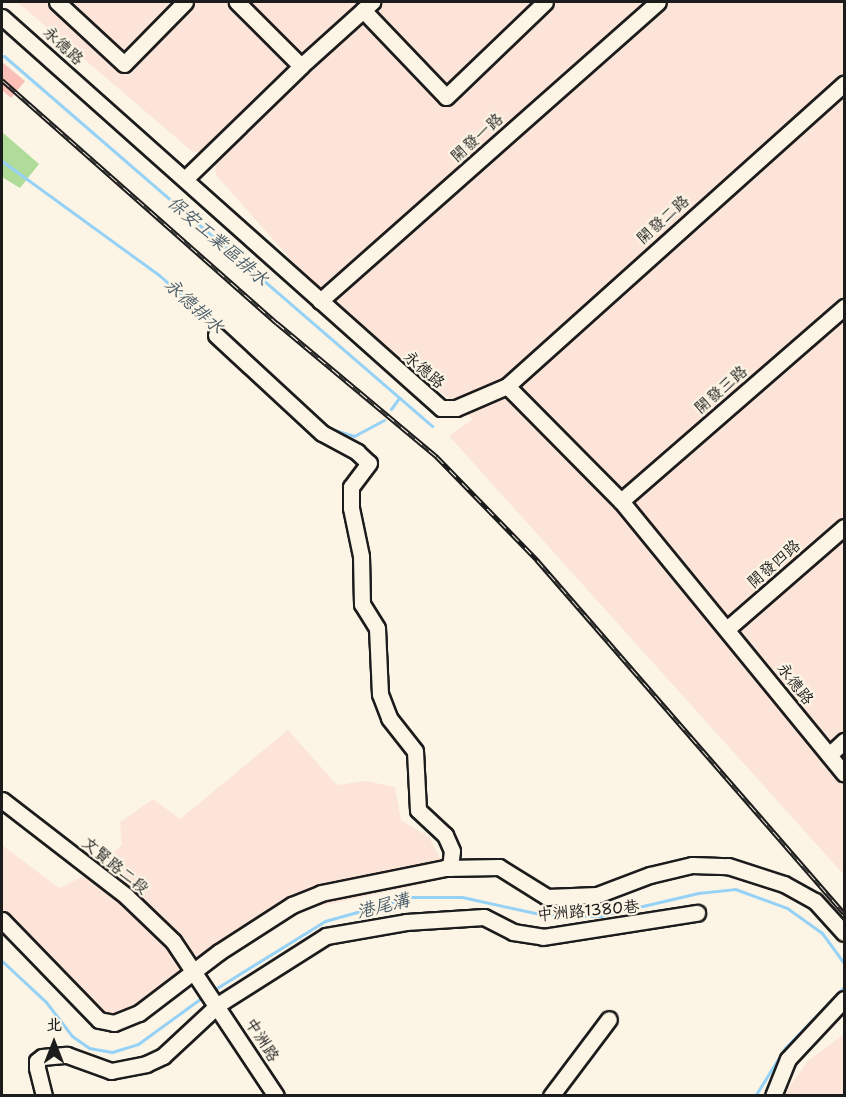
<!DOCTYPE html>
<html>
<head>
<meta charset="utf-8">
<style>
	body { margin:0 }
	#map { position:relative; width:846px; height:1097px; overflow:hidden; background:#fcf5e5; font-family:"Shantell Sans","LXGW WenKai TC",sans-serif }
	div>[style] { position:absolute }
	[style*='--x'] { left:calc(var(--x)*1px); top:calc(var(--y)*1px); width:calc(var(--w)*1px); rotate:calc(var(--a)*1deg) }
	.built>* { inset:0; background:#fce5d8 }
	.green>* { inset:0; background:#b0dc9a }
	.stream>* { height:3px; margin:-1.5px; padding:0 1.5px; transform-origin:1.5px; border-radius:1.5px; background:#96d1f6 }
	.building>* { inset:0; background:#fbbfb8 }
	.roads { filter:drop-shadow(2px 0 #1c1c1c) drop-shadow(-2px 0 #1c1c1c) drop-shadow(0 2px #1c1c1c) drop-shadow(0 -2px #1c1c1c) }
	.minor>* { height:15px; margin:-7.5px; padding:0 7.5px; transform-origin:7.5px; border-radius:7.5px; background:#fcf5e5 }
	.rail>* { height:5px; margin-top:-2.5px; transform-origin:0; background:repeating-linear-gradient(90deg,#fcf5e5 0 9px,#1c1c1c 0 18px); box-sizing:border-box; border-block:2px solid #1c1c1c }
	span { translate:-50% -50%; white-space:nowrap; text-align:center; line-height:1.15; -webkit-text-stroke:4.5px #fcf5e5; paint-order:stroke }
	.street-label { font-size:16px; color:#1c1c1c }
	.water-label { font-size:18px; color:#475b68; font-style:italic }
	.frame { position:absolute; inset:0; border:3px solid #1c1c1c; pointer-events:none }
	.north { position:absolute; left:24px; top:1013px; width:60px; height:60px; -webkit-text-stroke:4px #fcf5e5; paint-order:stroke; rotate:0deg; font-size:16px; font-weight:700; line-height:24px; text-align:center; color:#1c1c1c }
	.north::after { content:''; display:block; margin:auto; width:21px; height:27px; background:#1c1c1c; clip-path:polygon(50% 0,100% 100%,50% 72%,0 100%) }
</style>
</head>
<body>
<div id="map">
	<div class="built">
		<div style="clip-path:polygon(17px 2px,844px 2px,844px 875px,449px 436px,473px 419px,307px 278px,216px 175px,214px 150px,193px 152px)"></div>
		<div style="clip-path:polygon(288px 730px,337px 785px,366px 781px,395px 787px,401px 820px,429px 837px,445px 868px,423px 884px,287px 913px,162px 1006px,119px 1033px,87px 1020px,55px 978px,2px 934px,2px 845px,59px 888px,88px 874px,122px 845px,120px 822px,153px 799px,180px 819px)"></div>
		<div style="clip-path:polygon(844px 1034px,844px 1095px,783px 1095px,809px 1060px)"></div>
	</div>
	<div class="green">
		<div style="clip-path:polygon(2px 132px,39px 164px,20px 188px,2px 177px)"></div>
	</div>
	<div class="stream">
		<div style="--x:4;--y:56;--w:566;--a:40.84"></div>
		<div style="--x:2;--y:161;--w:194;--a:36"></div>
		<div style="--x:159;--y:275;--w:86;--a:41.7"></div>
		<div style="--x:391;--y:409;--w:14;--a:-54"></div>
		<div style="--x:316;--y:418;--w:19;--a:36"></div>
		<div style="--x:331;--y:429;--w:24;--a:17"></div>
		<div style="--x:354;--y:436;--w:34;--a:-28"></div>
		<div style="--x:2;--y:961;--w:60;--a:43"></div>
		<div style="--x:46;--y:1002;--w:43;--a:52.6"></div>
		<div style="--x:72;--y:1036;--w:21;--a:35"></div>
		<div style="--x:89;--y:1048;--w:23;--a:10"></div>
		<div style="--x:112;--y:1052;--w:27;--a:-17"></div>
		<div style="--x:138;--y:1044;--w:82;--a:-36"></div>
		<div style="--x:212;--y:991;--w:133;--a:-31.8"></div>
		<div style="--x:325;--y:921;--w:89;--a:-15.6"></div>
		<div style="--x:411;--y:897;--w:51;--a:0"></div>
		<div style="--x:462;--y:897;--w:84;--a:12.4"></div>
		<div style="--x:544;--y:915;--w:56;--a:1"></div>
		<div style="--x:600;--y:916;--w:101;--a:-13.2"></div>
		<div style="--x:698;--y:893;--w:37;--a:-6"></div>
		<div style="--x:735;--y:889;--w:55;--a:20.1"></div>
		<div style="--x:787;--y:908;--w:43;--a:35.5"></div>
		<div style="--x:822;--y:933;--w:37;--a:54"></div>
		<div style="--x:755;--y:1096;--w:57;--a:-58"></div>
		<div style="--x:785;--y:1048;--w:85;--a:-46"></div>
	</div>
	<div class="building">
		<div style="clip-path:polygon(2px 62px,25px 81px,11px 98px,2px 90px)"></div>
	</div>
	<div class="roads">
		<div class="minor">
			<div style="--x:57;--y:2;--w:91;--a:42.8"></div>
			<div style="--x:124;--y:64;--w:87;--a:-45.5"></div>
			<div style="--x:363;--y:10;--w:120;--a:46.3"></div>
			<div style="--x:446;--y:97;--w:137;--a:-43.8"></div>
			<div style="--x:2;--y:17;--w:588;--a:41.69"></div>
			<div style="--x:441;--y:408;--w:15;--a:0"></div>
			<div style="--x:456;--y:408;--w:56;--a:-23.3"></div>
			<div style="--x:507;--y:386;--w:162;--a:45.3"></div>
			<div style="--x:621;--y:501;--w:352;--a:50.7"></div>
			<div style="--x:301;--y:66;--w:96;--a:-42"></div>
			<div style="--x:185;--y:179;--w:162;--a:-44.2"></div>
			<div style="--x:301;--y:66;--w:91;--a:-135"></div>
			<div style="--x:320;--y:301;--w:451;--a:-41.5"></div>
			<div style="--x:216;--y:335;--w:144;--a:42.8"></div>
			<div style="--x:322;--y:433;--w:40;--a:28"></div>
			<div style="--x:357;--y:452;--w:16;--a:43"></div>
			<div style="--x:369;--y:463;--w:30;--a:127"></div>
			<div style="--x:351;--y:487;--w:21;--a:90"></div>
			<div style="--x:351;--y:508;--w:49;--a:78.2"></div>
			<div style="--x:361;--y:556;--w:48;--a:88.8"></div>
			<div style="--x:362;--y:604;--w:28;--a:58"></div>
			<div style="--x:377;--y:628;--w:66;--a:87.4"></div>
			<div style="--x:380;--y:694;--w:26;--a:69"></div>
			<div style="--x:389;--y:718;--w:42;--a:51.8"></div>
			<div style="--x:415;--y:751;--w:59;--a:87.1"></div>
			<div style="--x:418;--y:810;--w:37;--a:43"></div>
			<div style="--x:445;--y:835;--w:17;--a:66"></div>
			<div style="--x:452;--y:851;--w:17;--a:97"></div>
			<div style="--x:507;--y:386;--w:453;--a:-41.9"></div>
			<div style="--x:621;--y:501;--w:296;--a:-41"></div>
			<div style="--x:728;--y:628;--w:154;--a:-41"></div>
			<div style="--x:829;--y:755;--w:21;--a:-43"></div>
			<div style="--x:2;--y:800;--w:157;--a:37.7"></div>
			<div style="--x:126;--y:896;--w:65;--a:43.8"></div>
			<div style="--x:173;--y:941;--w:186;--a:56.4"></div>
			<div style="--x:2;--y:920;--w:139;--a:45.9"></div>
			<div style="--x:99;--y:1020;--w:15;--a:11"></div>
			<div style="--x:114;--y:1023;--w:27;--a:-22"></div>
			<div style="--x:139;--y:1013;--w:101;--a:-37.3"></div>
			<div style="--x:219;--y:952;--w:87;--a:-32.8"></div>
			<div style="--x:292;--y:905;--w:31;--a:-22"></div>
			<div style="--x:321;--y:893;--w:126;--a:-11.4"></div>
			<div style="--x:445;--y:868;--w:54;--a:-1.1"></div>
			<div style="--x:499;--y:867;--w:57;--a:32"></div>
			<div style="--x:547;--y:897;--w:50;--a:-2.3"></div>
			<div style="--x:597;--y:895;--w:57;--a:-20.7"></div>
			<div style="--x:650;--y:875;--w:43;--a:-13.4"></div>
			<div style="--x:692;--y:865;--w:36;--a:2"></div>
			<div style="--x:728;--y:866;--w:59;--a:17.8"></div>
			<div style="--x:784;--y:884;--w:35;--a:29"></div>
			<div style="--x:815;--y:901;--w:43;--a:47.8"></div>
			<div style="--x:44;--y:1096;--w:29;--a:-104"></div>
			<div style="--x:37;--y:1068;--w:7;--a:-90"></div>
			<div style="--x:37;--y:1061;--w:6;--a:-39"></div>
			<div style="--x:42;--y:1057;--w:25;--a:-5"></div>
			<div style="--x:67;--y:1055;--w:47;--a:20"></div>
			<div style="--x:111;--y:1071;--w:36;--a:-11"></div>
			<div style="--x:146;--y:1064;--w:19;--a:-25"></div>
			<div style="--x:163;--y:1056;--w:76;--a:-42.9"></div>
			<div style="--x:219;--y:1004;--w:127;--a:-32.4"></div>
			<div style="--x:326;--y:936;--w:81;--a:-9.9"></div>
			<div style="--x:406;--y:922;--w:78;--a:-3.7"></div>
			<div style="--x:484;--y:917;--w:33;--a:27"></div>
			<div style="--x:513;--y:932;--w:30;--a:9"></div>
			<div style="--x:543;--y:937;--w:156;--a:-8.9"></div>
			<div style="--x:551;--y:1096;--w:96;--a:-53"></div>
			<div style="--x:773;--y:1096;--w:40;--a:-68"></div>
			<div style="--x:788;--y:1059;--w:82;--a:-47"></div>
		</div>
	</div>
	<div class="rail">
		<div style="--x:2;--y:80;--w:367;--a:41.5"></div>
		<div style="--x:277;--y:323;--w:209;--a:39.9"></div>
		<div style="--x:437;--y:457;--w:144;--a:45.8"></div>
		<div style="--x:537;--y:560;--w:468;--a:49"></div>
	</div>
	<div class="street-label">
		<span style="left:63px;top:46px;rotate:42deg">永德路</span>
		<span style="left:477px;top:138px;rotate:-42deg">開發一路</span>
		<span style="left:663px;top:220px;rotate:-42deg">開發二路</span>
		<span style="left:424px;top:370px;rotate:41deg">永德路</span>
		<span style="left:721px;top:390px;rotate:-41deg">開發三路</span>
		<span style="left:774px;top:564px;rotate:-41deg">開發四路</span>
		<span style="left:795px;top:684px;rotate:52deg">永德路</span>
		<span style="left:115px;top:866px;rotate:39deg">文賢路二段</span>
		<span style="left:588px;top:911px;rotate:-5deg">中洲路1380巷</span>
		<span style="left:262px;top:1040px;rotate:58deg">中洲路</span>
	</div>
	<div class="water-label">
		<span style="left:218px;top:241px;rotate:41deg">保安工業區排水</span>
		<span style="left:194px;top:306px;rotate:42deg">永德排水</span>
		<span style="left:383px;top:906px;rotate:-14deg">港尾溝</span>
	</div>
	<div class="frame"></div>
	<div class="north">北</div>
</div>
</body>
</html>
